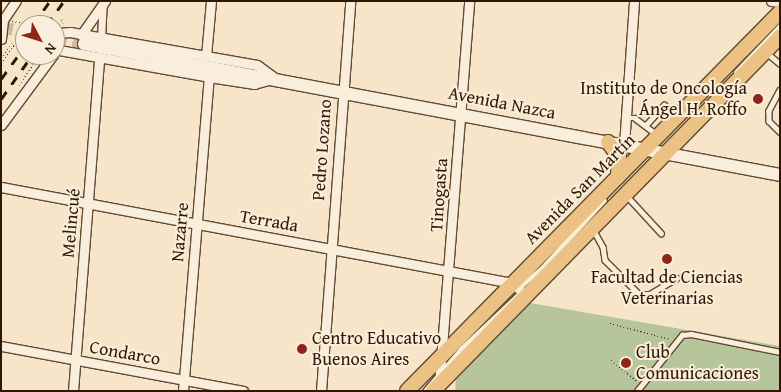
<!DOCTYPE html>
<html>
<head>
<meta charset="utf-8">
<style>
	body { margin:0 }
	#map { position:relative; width:781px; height:392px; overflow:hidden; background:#f6e5c9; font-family:"Gentium Book Plus",serif }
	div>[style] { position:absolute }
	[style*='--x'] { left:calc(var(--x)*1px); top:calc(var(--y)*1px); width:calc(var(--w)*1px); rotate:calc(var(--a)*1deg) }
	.green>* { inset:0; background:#b7c69a }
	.secondary-tunnel>* { height:12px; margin-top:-6px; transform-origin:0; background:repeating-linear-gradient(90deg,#cebca1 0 12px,transparent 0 18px) }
	.path>* { height:1px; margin-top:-0.5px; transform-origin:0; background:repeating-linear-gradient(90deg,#301701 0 1px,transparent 0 3.5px) }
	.roads { filter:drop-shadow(1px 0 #624a33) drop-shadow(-1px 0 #624a33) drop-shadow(0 1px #624a33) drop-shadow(0 -1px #624a33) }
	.service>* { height:4.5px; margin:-2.25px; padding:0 2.25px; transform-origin:2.25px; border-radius:2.25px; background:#f9eedc }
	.pedestrian>* { height:7px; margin:-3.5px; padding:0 3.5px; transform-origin:3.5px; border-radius:3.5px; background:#f9eedc }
	.minor>* { height:9px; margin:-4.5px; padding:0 4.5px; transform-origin:4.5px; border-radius:4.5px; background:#f9eedc }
	.secondary>* { height:12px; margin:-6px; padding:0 6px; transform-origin:6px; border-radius:6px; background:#f9eedc }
	.primary>* { height:14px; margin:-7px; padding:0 7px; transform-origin:7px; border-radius:7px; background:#ebc284 }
	.rail>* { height:2.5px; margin-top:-1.25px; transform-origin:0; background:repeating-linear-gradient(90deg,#301701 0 9px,transparent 0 18px) }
	.dots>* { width:14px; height:14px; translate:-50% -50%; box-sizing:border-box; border:2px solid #f9eedc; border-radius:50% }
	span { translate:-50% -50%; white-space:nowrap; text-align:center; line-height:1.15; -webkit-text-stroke:4px #f9eedc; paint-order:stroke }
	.poi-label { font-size:18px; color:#301701 }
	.right { translate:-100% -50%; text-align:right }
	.left { translate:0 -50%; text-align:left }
	.street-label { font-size:18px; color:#301701 }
	.frame { position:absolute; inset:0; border:2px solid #301701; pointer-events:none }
	.north { position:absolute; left:15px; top:15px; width:50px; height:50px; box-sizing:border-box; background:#f9eedc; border:1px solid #a99884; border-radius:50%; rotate:130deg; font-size:14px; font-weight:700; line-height:20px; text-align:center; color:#301701 }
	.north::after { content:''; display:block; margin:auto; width:18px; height:22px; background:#8f2418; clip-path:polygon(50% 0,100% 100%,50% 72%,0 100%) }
</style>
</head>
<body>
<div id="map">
	<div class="green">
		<div style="clip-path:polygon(530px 303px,780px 346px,780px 391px,455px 391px,456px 379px)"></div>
	</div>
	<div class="secondary-tunnel">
		<div style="--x:1;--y:27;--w:25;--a:12"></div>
		<div style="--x:55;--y:38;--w:30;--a:12"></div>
	</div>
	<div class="path">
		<div style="--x:12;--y:21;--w:14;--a:8"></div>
		<div style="--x:59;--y:24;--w:6;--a:-59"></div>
		<div style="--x:62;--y:19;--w:4;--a:76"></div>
		<div style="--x:1;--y:58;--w:20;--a:-53"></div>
		<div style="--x:1;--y:63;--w:24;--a:-54"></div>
		<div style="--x:19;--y:85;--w:36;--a:-56"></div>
		<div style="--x:610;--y:323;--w:62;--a:14.9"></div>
		<div style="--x:611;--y:360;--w:33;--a:39"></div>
	</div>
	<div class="roads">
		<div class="service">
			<div style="--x:767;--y:53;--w:17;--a:40"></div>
			<div style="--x:736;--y:72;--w:64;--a:-46.3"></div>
			<div style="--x:780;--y:90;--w:24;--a:118"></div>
			<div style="--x:769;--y:111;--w:10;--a:90"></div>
			<div style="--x:769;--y:121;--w:16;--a:45"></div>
			<div style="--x:626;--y:118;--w:9;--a:0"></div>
			<div style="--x:635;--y:118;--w:26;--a:37"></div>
			<div style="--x:646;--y:125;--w:27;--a:-48"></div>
			<div style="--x:664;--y:105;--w:15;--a:42"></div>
			<div style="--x:626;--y:195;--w:52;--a:47.4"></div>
			<div style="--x:593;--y:229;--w:21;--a:61"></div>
			<div style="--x:603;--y:247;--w:13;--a:81"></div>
			<div style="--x:605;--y:260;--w:48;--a:45"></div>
			<div style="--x:639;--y:294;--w:11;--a:0"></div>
			<div style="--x:650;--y:294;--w:31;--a:-31"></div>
			<div style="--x:517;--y:289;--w:31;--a:-40"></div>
			<div style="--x:541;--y:269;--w:93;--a:-47.6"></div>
			<div style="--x:425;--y:391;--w:55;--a:-49.4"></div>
			<div style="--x:461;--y:349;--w:83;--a:-43.5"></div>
			<div style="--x:637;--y:391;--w:72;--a:-51.2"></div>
			<div style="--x:682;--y:335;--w:9;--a:-6"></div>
			<div style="--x:691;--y:334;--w:91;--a:11.4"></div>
		</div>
		<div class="pedestrian">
			<div style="--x:101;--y:38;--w:34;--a:-87"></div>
		</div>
		<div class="minor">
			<div style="--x:771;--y:1;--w:9;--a:6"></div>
			<div style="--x:81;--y:35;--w:42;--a:-54.8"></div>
			<div style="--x:55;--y:37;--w:5;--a:-53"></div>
			<div style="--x:58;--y:33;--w:12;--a:-5"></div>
			<div style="--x:70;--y:32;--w:190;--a:10"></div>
			<div style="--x:257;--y:65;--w:22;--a:36"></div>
			<div style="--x:1;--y:39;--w:19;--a:-84"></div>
			<div style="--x:3;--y:20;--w:23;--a:-56"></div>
			<div style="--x:55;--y:45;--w:6;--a:51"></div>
			<div style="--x:59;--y:50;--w:152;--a:10.2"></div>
			<div style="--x:209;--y:77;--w:46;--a:8.8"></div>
			<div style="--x:254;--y:84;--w:15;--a:-16"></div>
			<div style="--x:206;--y:56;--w:55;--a:-84.8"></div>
			<div style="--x:1;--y:125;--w:87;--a:-53.4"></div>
			<div style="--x:624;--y:145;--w:144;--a:-86"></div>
			<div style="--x:1;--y:187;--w:520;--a:10.64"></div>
			<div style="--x:512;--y:283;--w:18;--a:41"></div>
			<div style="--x:1;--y:346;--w:246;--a:10.5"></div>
			<div style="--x:439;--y:385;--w:385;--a:-85.5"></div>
			<div style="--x:73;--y:391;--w:335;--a:-85.5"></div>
			<div style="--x:183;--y:391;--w:315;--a:-85.3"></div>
			<div style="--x:321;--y:391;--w:391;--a:-85.7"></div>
		</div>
		<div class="secondary">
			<div style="--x:84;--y:44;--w:708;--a:10.66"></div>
		</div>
		<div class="primary">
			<div style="--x:608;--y:142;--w:19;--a:54"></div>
			<div style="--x:619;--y:157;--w:20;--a:93"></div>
			<div style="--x:407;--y:391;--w:532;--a:-45.46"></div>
			<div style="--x:433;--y:391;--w:496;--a:-45.6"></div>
		</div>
	</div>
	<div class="rail">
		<div style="--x:33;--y:25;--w:29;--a:-55"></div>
		<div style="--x:47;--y:25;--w:29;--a:-55"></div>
		<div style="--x:1;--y:79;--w:41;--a:-54"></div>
		<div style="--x:1;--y:99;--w:54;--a:-54.8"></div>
	</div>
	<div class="dots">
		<div style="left:758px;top:99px;background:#8f2418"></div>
		<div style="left:667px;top:259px;background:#8f2418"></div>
		<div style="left:302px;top:349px;background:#8f2418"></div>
		<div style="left:626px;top:363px;background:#8f2418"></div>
	</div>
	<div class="poi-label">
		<span class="right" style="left:747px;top:99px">Instituto de Oncología<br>Ángel H. Roffo</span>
		<span style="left:667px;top:288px">Facultad de Ciencias<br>Veterinarias</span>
		<span class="left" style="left:312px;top:349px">Centro Educativo<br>Buenos Aires</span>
		<span class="left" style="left:636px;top:363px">Club<br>Comunicaciones</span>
	</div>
	<div class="street-label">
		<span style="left:502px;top:103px;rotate:11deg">Avenida Nazca</span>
		<span style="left:322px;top:150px;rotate:-86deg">Pedro Lozano</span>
		<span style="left:580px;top:189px;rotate:-45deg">Avenida San Martín</span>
		<span style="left:439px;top:195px;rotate:-86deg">Tinogasta</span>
		<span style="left:269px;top:221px;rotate:10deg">Terrada</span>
		<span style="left:71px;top:223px;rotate:-85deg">Melincué</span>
		<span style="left:180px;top:232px;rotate:-85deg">Nazarre</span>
		<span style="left:125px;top:353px;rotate:10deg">Condarco</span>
	</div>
	<div class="frame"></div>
	<div class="north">N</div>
</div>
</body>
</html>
